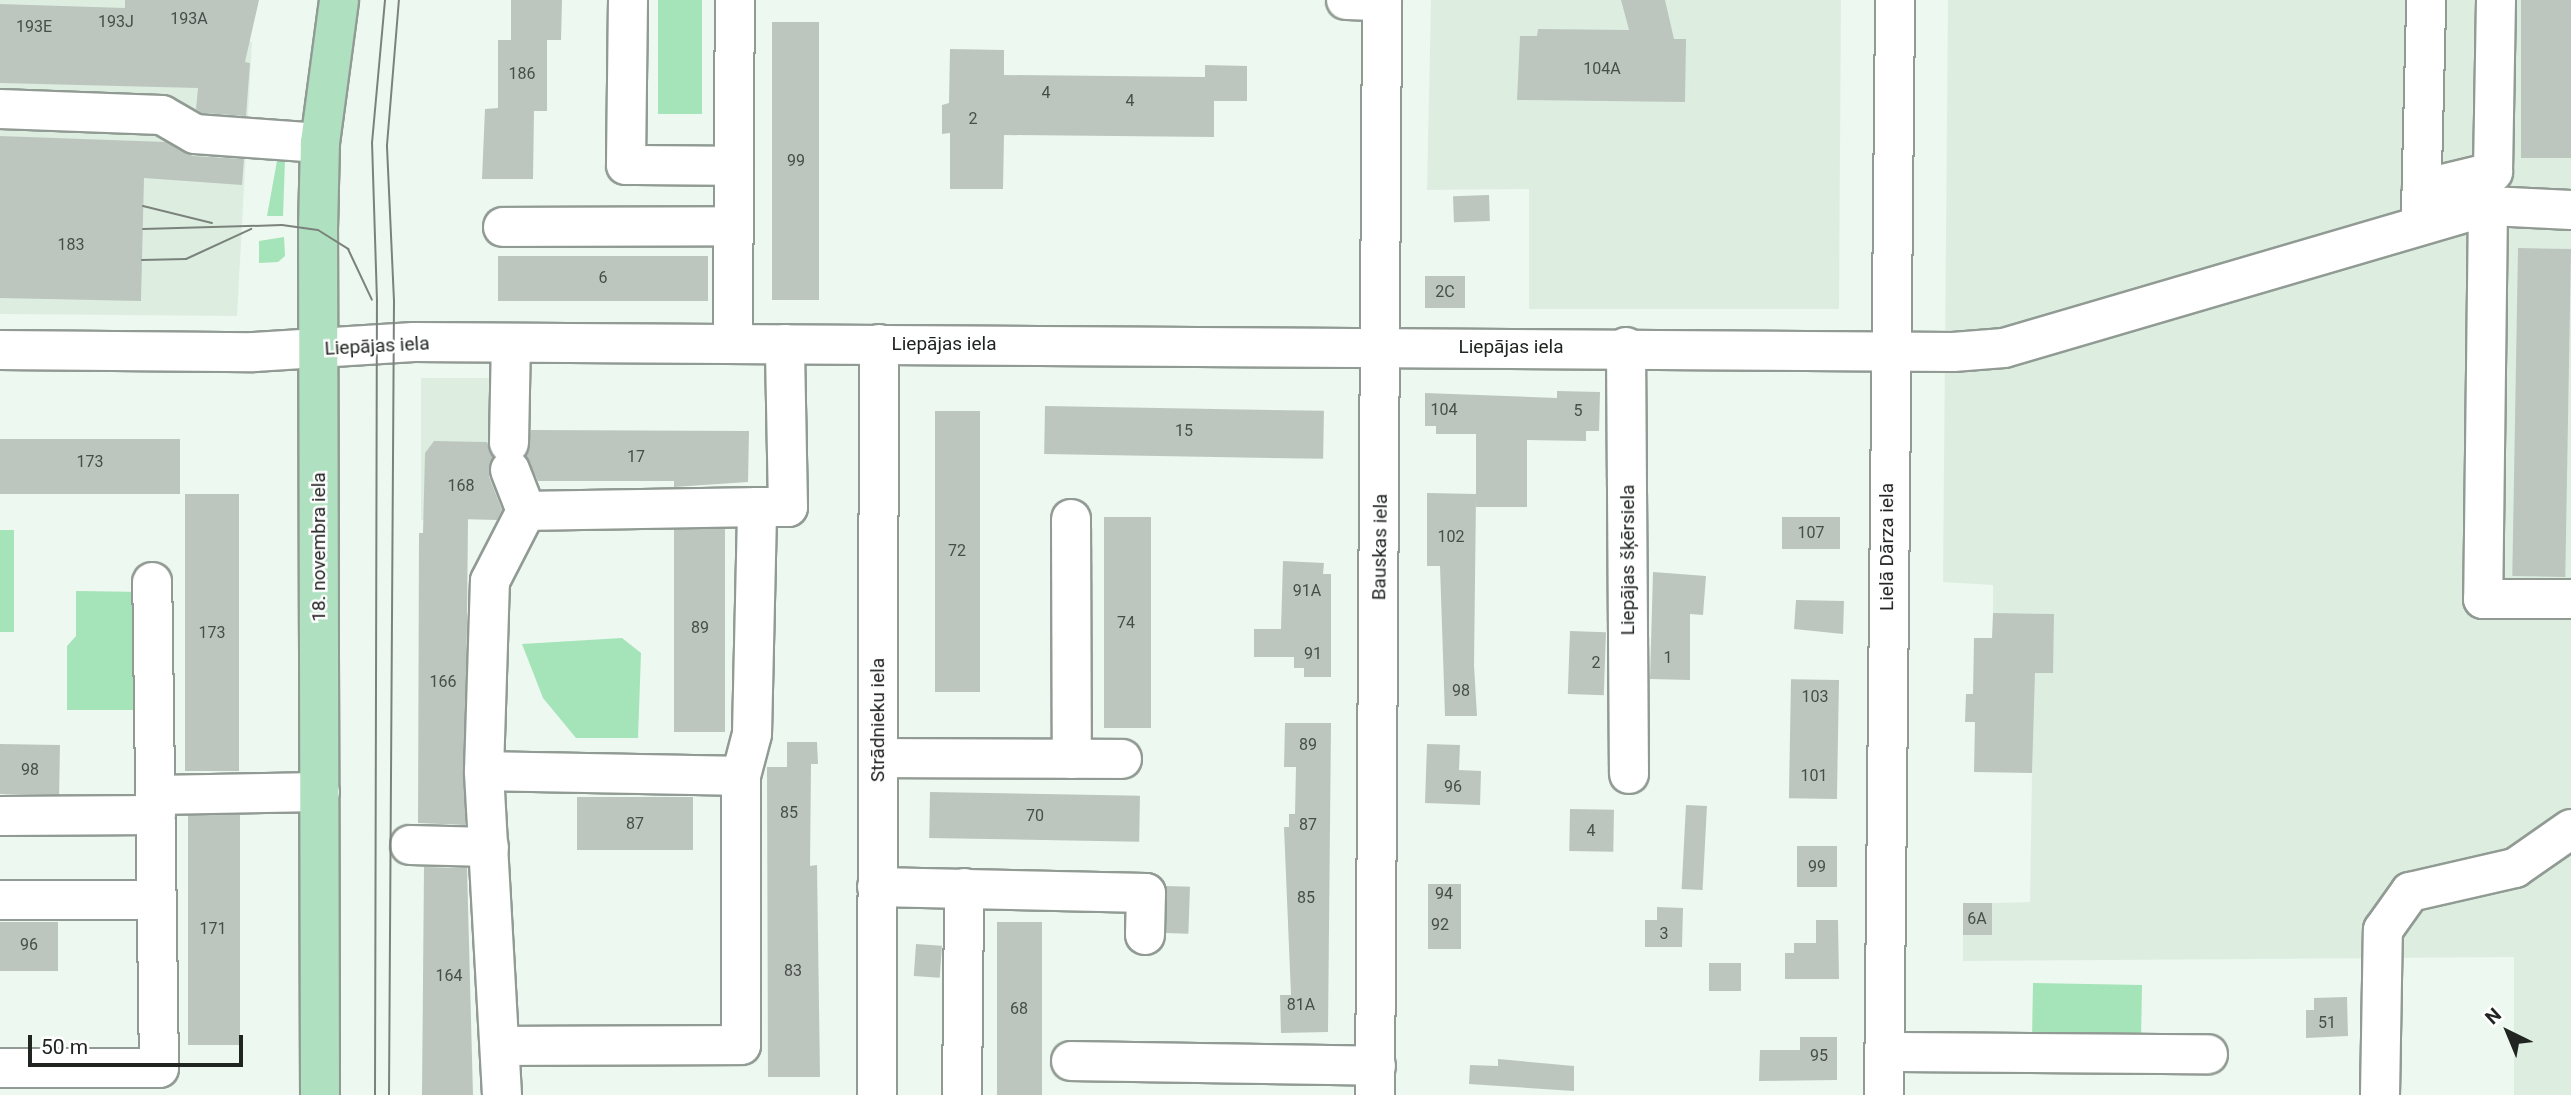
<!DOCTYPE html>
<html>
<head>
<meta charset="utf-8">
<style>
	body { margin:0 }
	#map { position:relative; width:2571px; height:1095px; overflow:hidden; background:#edf8f0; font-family:Roboto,sans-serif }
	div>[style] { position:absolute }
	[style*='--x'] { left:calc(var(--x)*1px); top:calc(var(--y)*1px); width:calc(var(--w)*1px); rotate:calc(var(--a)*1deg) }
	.built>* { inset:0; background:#ddeee1 }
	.green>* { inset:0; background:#a4e4b8; transform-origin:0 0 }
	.building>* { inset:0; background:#bcc6bf; transform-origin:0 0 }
	.roads { filter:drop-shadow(2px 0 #919b94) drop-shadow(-2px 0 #919b94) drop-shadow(0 2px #919b94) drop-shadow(0 -2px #919b94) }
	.minor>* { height:38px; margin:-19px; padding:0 19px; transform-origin:19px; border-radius:19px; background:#fff }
	.major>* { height:38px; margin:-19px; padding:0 19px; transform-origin:19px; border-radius:19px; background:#afe0c0 }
	.tram>* { height:2px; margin:-1px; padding:0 1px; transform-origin:1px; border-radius:1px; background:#7b827c }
	span { translate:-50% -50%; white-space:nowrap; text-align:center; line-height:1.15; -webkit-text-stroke:5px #fff; paint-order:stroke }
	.number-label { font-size:16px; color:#484d49 }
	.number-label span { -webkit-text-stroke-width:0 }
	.street-label { font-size:19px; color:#212522 }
	.north { position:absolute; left:2473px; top:997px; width:70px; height:70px; -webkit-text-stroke:5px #fff; paint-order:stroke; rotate:317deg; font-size:19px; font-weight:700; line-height:28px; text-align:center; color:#212522 }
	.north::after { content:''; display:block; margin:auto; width:24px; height:32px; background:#212522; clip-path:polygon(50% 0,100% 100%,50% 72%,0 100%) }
	.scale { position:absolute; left:28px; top:1035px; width:215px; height:32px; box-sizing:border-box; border:4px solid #212522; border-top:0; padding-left:9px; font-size:21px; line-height:24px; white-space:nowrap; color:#212522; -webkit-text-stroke:5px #fff; paint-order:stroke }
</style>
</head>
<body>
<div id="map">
	<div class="built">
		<div style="clip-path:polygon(0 0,259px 0,214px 39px,252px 42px,237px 316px,0 314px)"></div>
		<div style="clip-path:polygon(1431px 0,1841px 0,1839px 309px,1529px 309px,1529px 189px,1427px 190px)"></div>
		<div style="clip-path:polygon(1948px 0,2571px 0,2571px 1095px,2514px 1095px,2514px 957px,1963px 961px,1963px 935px,1992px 903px,2030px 902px,2032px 773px,1993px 613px,1993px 585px,1943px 582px)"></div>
		<div style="clip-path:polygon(421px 378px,524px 378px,524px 484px,508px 520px,421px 520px)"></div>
	</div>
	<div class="green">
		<div style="left:658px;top:0;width:44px;height:114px"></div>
		<div style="clip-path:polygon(279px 150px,285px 159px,283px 216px,267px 216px)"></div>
		<div style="clip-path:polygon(284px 237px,285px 256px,278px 262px,259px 263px,259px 241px)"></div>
		<div style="left:0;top:530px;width:14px;height:102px"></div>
		<div style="clip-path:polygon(76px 591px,145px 592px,144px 710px,67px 710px,67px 646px,76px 636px)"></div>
		<div style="clip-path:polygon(622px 638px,641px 653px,638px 738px,576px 738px,543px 698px,522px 644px)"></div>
		<div style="left:2033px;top:983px;width:109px;height:55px;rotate:1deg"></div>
	</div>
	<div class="building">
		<div style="clip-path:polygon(125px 0,259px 0,245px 62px,250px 63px,246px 116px,202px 113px,196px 109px,198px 88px,0 83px,0 4px,125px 8px)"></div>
		<div style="clip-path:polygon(511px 0,562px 0,561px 40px,547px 40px,547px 111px,534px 111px,533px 179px,482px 179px,485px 109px,498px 108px,498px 40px,511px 40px)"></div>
		<div style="clip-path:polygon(1621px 0,1665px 0,1674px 39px,1686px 39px,1685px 102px,1517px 100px,1520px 36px,1537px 36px,1538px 29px,1629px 30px)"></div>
		<div style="left:2521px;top:0;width:50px;height:158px"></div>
		<div style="left:772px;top:22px;width:47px;height:278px"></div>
		<div style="clip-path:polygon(950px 49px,1004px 50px,1004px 75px,1205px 77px,1205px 65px,1247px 66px,1247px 101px,1214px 101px,1214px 137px,1004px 135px,1003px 189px,950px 189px,950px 133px,942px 134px,942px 105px,949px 103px)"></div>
		<div style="clip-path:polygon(0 136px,166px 142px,193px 156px,244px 159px,242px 185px,144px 178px,141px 301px,0 298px)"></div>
		<div style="left:1489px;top:195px;width:26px;height:36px;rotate:88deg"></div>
		<div style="left:2518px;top:248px;width:53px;height:328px;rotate:1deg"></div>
		<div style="left:498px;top:256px;width:210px;height:45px"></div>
		<div style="left:1425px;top:276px;width:40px;height:32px"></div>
		<div style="clip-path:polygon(1557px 391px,1600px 392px,1599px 431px,1586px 431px,1586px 441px,1527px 440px,1527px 507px,1476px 507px,1476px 496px,1474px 665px,1477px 716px,1445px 716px,1440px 566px,1427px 566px,1427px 493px,1476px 494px,1476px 434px,1436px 434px,1436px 426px,1425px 426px,1425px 393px,1557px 398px)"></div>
		<div style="left:1045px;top:406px;width:279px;height:48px;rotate:1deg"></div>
		<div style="left:935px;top:411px;width:45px;height:281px"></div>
		<div style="clip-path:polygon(531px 430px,749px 431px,748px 482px,674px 487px,674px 481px,538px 481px,526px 456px)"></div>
		<div style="left:180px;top:439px;width:55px;height:180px;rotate:90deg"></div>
		<div style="clip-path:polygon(434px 441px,487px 442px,493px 457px,489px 477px,502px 510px,497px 520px,468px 519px,465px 825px,418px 823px,419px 533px,423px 533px,425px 453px)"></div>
		<div style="left:239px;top:494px;width:277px;height:54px;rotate:90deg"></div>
		<div style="left:1104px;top:517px;width:47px;height:211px"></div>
		<div style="left:1782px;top:517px;width:58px;height:32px"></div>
		<div style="left:725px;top:529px;width:203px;height:51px;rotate:90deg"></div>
		<div style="clip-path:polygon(1283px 561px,1324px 563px,1323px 574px,1331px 574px,1331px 677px,1304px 677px,1304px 668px,1294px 668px,1294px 657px,1254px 657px,1254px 629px,1281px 629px)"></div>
		<div style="clip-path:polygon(1653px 572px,1706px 576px,1703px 615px,1690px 614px,1690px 680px,1650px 679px)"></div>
		<div style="clip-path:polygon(1796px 600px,1844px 601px,1843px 634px,1794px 629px)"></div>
		<div style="clip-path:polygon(1993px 613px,2054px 614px,2053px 673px,2035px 673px,2032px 773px,1974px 772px,1975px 722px,1965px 722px,1966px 694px,1973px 694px,1974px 638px,1992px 638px)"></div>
		<div style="left:1570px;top:631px;width:36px;height:63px;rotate:2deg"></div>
		<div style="left:1839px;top:680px;width:119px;height:48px;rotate:91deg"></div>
		<div style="clip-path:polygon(1285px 723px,1331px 723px,1328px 1032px,1281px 1033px,1280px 995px,1291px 995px,1284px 827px,1289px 827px,1289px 814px,1295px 814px,1296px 767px,1284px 767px)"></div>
		<div style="clip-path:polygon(787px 742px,817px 742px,818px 764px,811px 764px,810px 866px,817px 865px,820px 1077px,768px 1077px,767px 767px,787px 767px)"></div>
		<div style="left:0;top:744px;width:60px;height:50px;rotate:1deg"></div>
		<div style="clip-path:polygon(1427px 744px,1460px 745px,1459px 770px,1481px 771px,1480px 805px,1425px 803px)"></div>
		<div style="left:930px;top:792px;width:210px;height:46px;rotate:1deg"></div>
		<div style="left:693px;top:797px;width:53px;height:116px;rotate:90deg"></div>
		<div style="left:1686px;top:805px;width:21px;height:84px;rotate:3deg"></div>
		<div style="left:1570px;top:809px;width:44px;height:42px;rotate:1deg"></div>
		<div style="left:240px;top:815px;width:230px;height:52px;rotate:90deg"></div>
		<div style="left:1797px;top:846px;width:40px;height:41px"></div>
		<div style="clip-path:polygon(424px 867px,467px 868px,473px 1095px,422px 1095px)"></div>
		<div style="left:1428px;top:884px;width:33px;height:65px"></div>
		<div style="left:1166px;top:886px;width:24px;height:47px;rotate:2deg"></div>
		<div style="left:1963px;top:903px;width:29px;height:32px"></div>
		<div style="clip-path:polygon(1657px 907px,1683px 908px,1682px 947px,1645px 947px,1645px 920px,1657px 920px)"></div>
		<div style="clip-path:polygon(1816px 920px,1838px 920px,1839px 979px,1785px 979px,1785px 953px,1794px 953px,1794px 943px,1816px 943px)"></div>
		<div style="left:0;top:922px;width:58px;height:49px"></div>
		<div style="left:997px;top:922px;width:45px;height:173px"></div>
		<div style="left:916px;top:944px;width:26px;height:32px;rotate:4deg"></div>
		<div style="left:1709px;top:963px;width:32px;height:28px"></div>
		<div style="clip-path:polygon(2347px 997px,2348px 1036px,2306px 1038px,2306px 1010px,2314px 1010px,2314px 998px)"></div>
		<div style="clip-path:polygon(1800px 1037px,1837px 1037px,1837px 1080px,1759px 1081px,1760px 1050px,1800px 1050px)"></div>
		<div style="clip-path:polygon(1498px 1059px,1574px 1066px,1574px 1091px,1469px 1084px,1470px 1065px,1498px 1066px)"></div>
	</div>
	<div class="roads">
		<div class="minor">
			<div style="--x:628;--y:0;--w:165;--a:90.7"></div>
			<div style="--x:626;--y:165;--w:108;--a:0.5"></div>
			<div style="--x:1346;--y:0;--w:36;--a:2"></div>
			<div style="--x:0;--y:109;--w:162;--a:2.1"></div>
			<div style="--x:162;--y:115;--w:38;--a:30"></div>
			<div style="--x:195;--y:134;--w:125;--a:4.1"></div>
			<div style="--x:2422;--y:189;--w:73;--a:-13.5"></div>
			<div style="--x:2493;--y:172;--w:172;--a:-89"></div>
			<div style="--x:2488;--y:206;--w:393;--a:90.7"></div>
			<div style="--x:2483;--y:599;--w:88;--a:0"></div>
			<div style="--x:2421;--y:212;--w:212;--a:-88.6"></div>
			<div style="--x:503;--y:227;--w:230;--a:-0.2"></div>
			<div style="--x:733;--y:343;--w:343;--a:-89.7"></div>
			<div style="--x:1626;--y:347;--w:427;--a:89.6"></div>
			<div style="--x:0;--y:350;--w:254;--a:0.5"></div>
			<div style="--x:254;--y:352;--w:160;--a:-3.6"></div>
			<div style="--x:414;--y:342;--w:1539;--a:0.37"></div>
			<div style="--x:1953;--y:352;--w:51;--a:-4.5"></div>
			<div style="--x:2004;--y:348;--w:504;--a:-16.35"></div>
			<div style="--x:2488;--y:206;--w:83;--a:2.8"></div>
			<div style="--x:509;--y:443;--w:100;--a:-88.9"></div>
			<div style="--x:526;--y:511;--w:231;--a:-1"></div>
			<div style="--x:1071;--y:519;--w:240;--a:89.8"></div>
			<div style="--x:878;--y:758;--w:244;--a:0.2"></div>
			<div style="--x:484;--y:771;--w:257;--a:1.1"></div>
			<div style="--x:155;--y:795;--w:165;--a:-1"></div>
			<div style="--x:0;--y:816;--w:156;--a:-0.4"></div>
			<div style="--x:410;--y:845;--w:79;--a:1.5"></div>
			<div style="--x:877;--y:887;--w:269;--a:1.3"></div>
			<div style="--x:1146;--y:893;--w:42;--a:91.4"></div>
			<div style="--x:0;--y:900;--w:157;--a:0"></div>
			<div style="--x:501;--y:1046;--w:240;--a:-0.2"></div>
			<div style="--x:741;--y:1045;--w:269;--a:-90"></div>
			<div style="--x:741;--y:776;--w:43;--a:-75.3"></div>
			<div style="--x:752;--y:734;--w:227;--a:-88.7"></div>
			<div style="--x:757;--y:507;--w:31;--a:0"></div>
			<div style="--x:788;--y:507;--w:163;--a:-91.1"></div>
			<div style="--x:1885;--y:1052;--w:323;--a:0.4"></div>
			<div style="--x:1071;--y:1061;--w:305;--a:0.9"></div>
			<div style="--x:0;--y:1068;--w:159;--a:0"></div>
			<div style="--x:159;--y:1068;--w:486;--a:-90.8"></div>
			<div style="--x:502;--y:1095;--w:324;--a:-93.2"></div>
			<div style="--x:484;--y:771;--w:190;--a:-88.2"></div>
			<div style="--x:490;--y:581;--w:79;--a:-62.8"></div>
			<div style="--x:526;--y:511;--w:44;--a:-111.3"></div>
			<div style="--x:877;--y:1095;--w:751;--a:-89.85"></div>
			<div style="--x:962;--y:1095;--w:207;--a:-89.4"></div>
			<div style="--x:1375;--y:1095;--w:1095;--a:-89.63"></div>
			<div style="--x:1884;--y:1095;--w:1095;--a:-89.42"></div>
			<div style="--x:2380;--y:1095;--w:165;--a:-89"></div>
			<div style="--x:2383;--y:930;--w:47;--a:-54.6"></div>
			<div style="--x:2410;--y:892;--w:108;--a:-12.9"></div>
			<div style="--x:2515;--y:868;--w:68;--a:-34.9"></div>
		</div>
		<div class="major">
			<div style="--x:320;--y:1095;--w:865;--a:-90.13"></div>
			<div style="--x:318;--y:230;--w:87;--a:-88.7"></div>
			<div style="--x:320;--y:143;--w:144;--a:-82.4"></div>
		</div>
	</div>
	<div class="tram">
		<div style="--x:143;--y:206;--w:71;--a:13.8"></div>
		<div style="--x:143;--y:229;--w:139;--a:-1.6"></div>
		<div style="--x:282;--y:225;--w:36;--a:8"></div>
		<div style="--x:318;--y:230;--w:36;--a:32"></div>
		<div style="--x:348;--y:249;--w:56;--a:64.8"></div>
		<div style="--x:142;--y:260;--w:44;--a:-1.3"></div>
		<div style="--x:186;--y:259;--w:72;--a:-24.8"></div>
		<div style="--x:375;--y:1095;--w:794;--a:-89.86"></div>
		<div style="--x:377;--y:301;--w:158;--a:-91.8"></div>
		<div style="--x:372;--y:143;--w:144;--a:-84.8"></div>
		<div style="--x:389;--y:1095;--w:794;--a:-89.64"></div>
		<div style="--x:394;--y:301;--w:156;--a:-92.6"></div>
		<div style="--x:387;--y:145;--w:145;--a:-85.3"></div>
	</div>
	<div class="number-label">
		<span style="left:189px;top:19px">193A</span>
		<span style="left:116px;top:22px">193J</span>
		<span style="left:34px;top:27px">193E</span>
		<span style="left:1602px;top:69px">104A</span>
		<span style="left:522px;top:74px">186</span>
		<span style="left:1046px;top:93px">4</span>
		<span style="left:1130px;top:101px">4</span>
		<span style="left:973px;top:119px">2</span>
		<span style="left:796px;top:161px">99</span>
		<span style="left:71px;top:245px">183</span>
		<span style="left:603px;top:278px">6</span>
		<span style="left:1445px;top:292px">2C</span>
		<span style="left:1444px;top:410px">104</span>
		<span style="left:1578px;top:411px">5</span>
		<span style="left:1184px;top:431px">15</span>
		<span style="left:636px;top:457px">17</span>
		<span style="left:90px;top:462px">173</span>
		<span style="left:461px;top:486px">168</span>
		<span style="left:1811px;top:533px">107</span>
		<span style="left:1451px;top:537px">102</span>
		<span style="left:957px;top:551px">72</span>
		<span style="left:1307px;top:591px">91A</span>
		<span style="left:1126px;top:623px">74</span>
		<span style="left:700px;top:628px">89</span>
		<span style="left:212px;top:633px">173</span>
		<span style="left:1313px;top:654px">91</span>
		<span style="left:1668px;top:658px">1</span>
		<span style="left:1596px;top:663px">2</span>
		<span style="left:443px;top:682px">166</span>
		<span style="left:1461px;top:691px">98</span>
		<span style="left:1815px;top:697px">103</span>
		<span style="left:1308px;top:745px">89</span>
		<span style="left:30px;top:770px">98</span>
		<span style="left:1814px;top:776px">101</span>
		<span style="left:1453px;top:787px">96</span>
		<span style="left:789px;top:813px">85</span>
		<span style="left:1035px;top:816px">70</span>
		<span style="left:635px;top:824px">87</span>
		<span style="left:1308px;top:825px">87</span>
		<span style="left:1591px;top:831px">4</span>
		<span style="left:1817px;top:867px">99</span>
		<span style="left:1444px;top:894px">94</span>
		<span style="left:1306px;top:898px">85</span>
		<span style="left:1977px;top:919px">6A</span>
		<span style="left:1440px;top:925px">92</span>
		<span style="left:213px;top:929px">171</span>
		<span style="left:1664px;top:934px">3</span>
		<span style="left:29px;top:945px">96</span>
		<span style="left:793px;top:971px">83</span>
		<span style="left:449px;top:976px">164</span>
		<span style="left:1301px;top:1005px">81A</span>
		<span style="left:1019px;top:1009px">68</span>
		<span style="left:2327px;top:1023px">51</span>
		<span style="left:1819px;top:1056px">95</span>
	</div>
	<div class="street-label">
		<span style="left:944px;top:344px">Liepājas iela</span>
		<span style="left:377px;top:346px;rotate:-3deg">Liepājas iela</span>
		<span style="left:1511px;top:347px">Liepājas iela</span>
		<span style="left:319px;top:547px;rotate:-90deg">18. novembra iela</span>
		<span style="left:1380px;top:547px;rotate:-89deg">Bauskas iela</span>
		<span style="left:1887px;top:547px;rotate:-90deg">Lielā Dārza iela</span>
		<span style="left:1628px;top:560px;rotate:-90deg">Liepājas šķērsiela</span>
		<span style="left:878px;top:720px;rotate:-90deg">Strādnieku iela</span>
	</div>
	<div class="north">N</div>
	<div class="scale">50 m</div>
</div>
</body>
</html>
